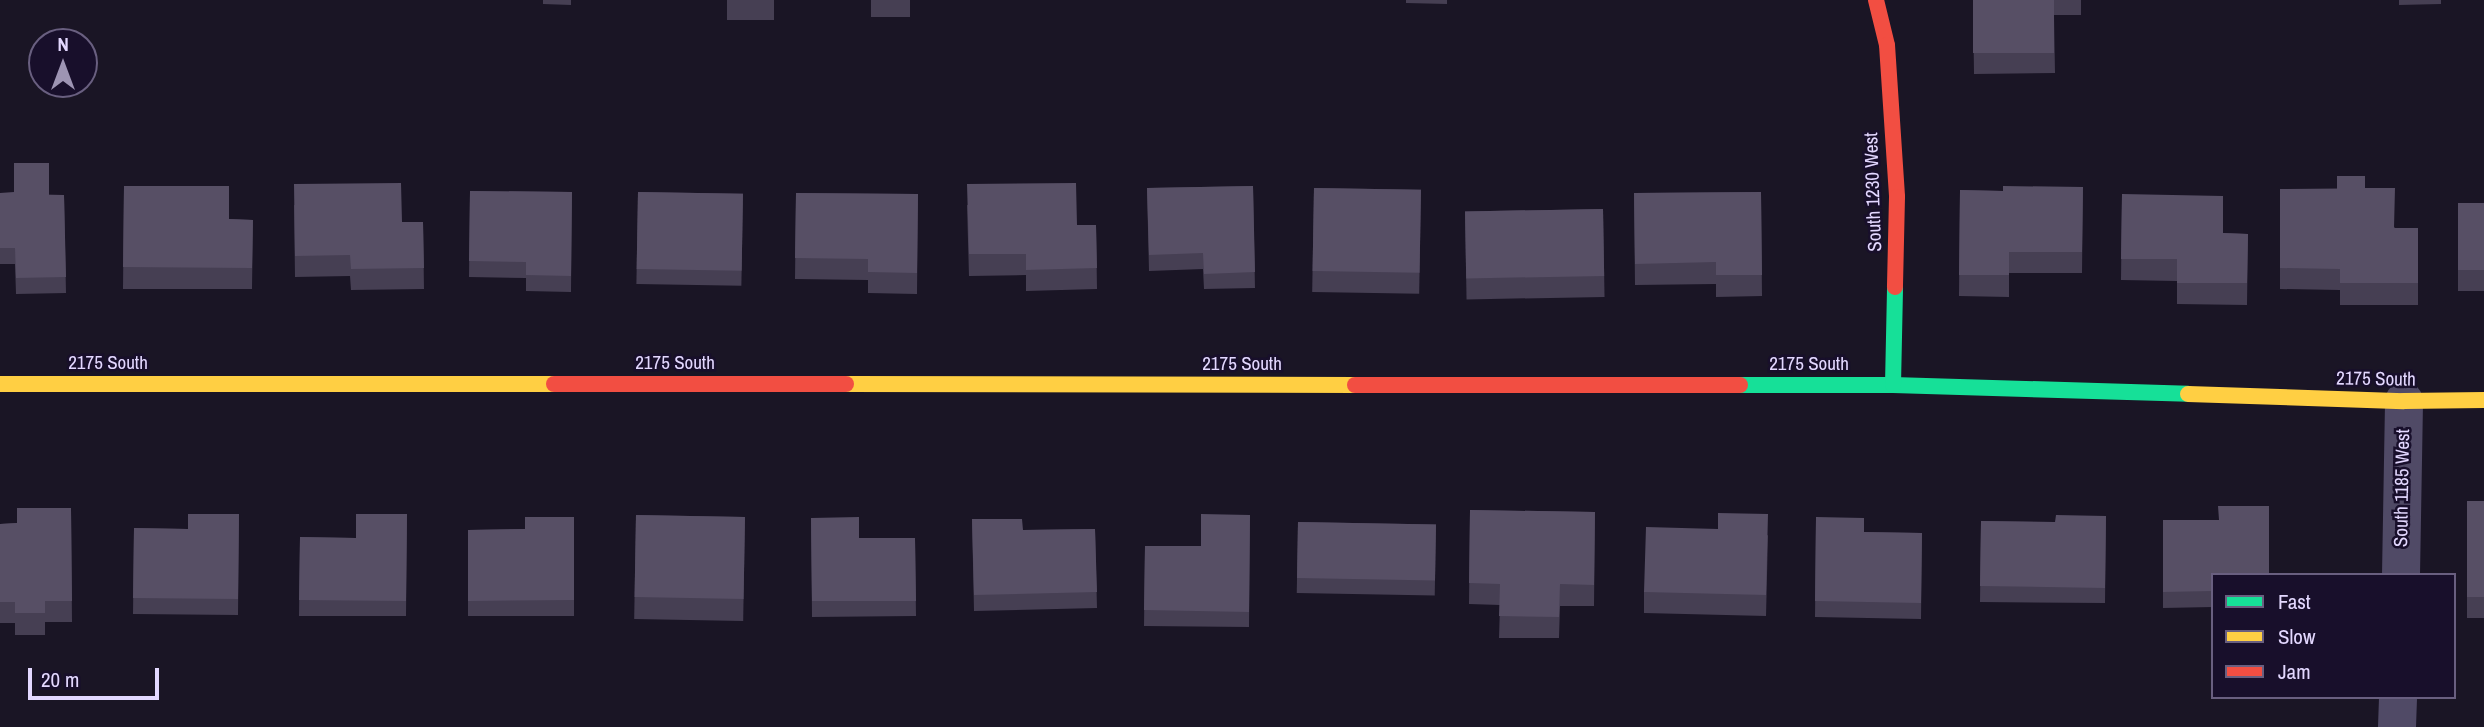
<!DOCTYPE html>
<html>
<head>
<meta charset="utf-8">
<style>
	body { margin:0 }
	#map { position:relative; width:2484px; height:727px; overflow:hidden; background:#1a1525; font-family:"Archivo Narrow",sans-serif }
	div>[style] { position:absolute }
	[style*='--x'] { left:calc(var(--x)*1px); top:calc(var(--y)*1px); width:calc(var(--w)*1px); rotate:calc(var(--a)*1deg) }
	.street>* { height:38px; margin:-19px; padding:0 19px; transform-origin:19px; border-radius:19px; background:#504a66 }
	.fast>* { height:16px; margin:-8px; padding:0 8px; transform-origin:8px; border-radius:8px; background:#16e098 }
	.slow>* { height:16px; margin:-8px; padding:0 8px; transform-origin:8px; border-radius:8px; background:#ffcf43 }
	.jam>* { height:16px; margin:-8px; padding:0 8px; transform-origin:8px; border-radius:8px; background:#f24e42 }
	.wall>* { inset:0; background:#463f53; transform-origin:0 0 }
	.building>* { inset:0; background:#574f65; transform-origin:0 0 }
	span { translate:-50% -50%; white-space:nowrap; text-align:center; line-height:1.15; -webkit-text-stroke:5px #180f2b; paint-order:stroke }
	.street-label { font-size:19px; color:#e3d8ff }
	.legend { position:absolute; left:2211px; top:573px; width:245px; height:126px; box-sizing:border-box; background:#180f2b; border:2px solid #695f80; margin:0; padding:9px 12px; list-style:none; font-size:21px; color:#e3d8ff }
	.legend li { display:flex; align-items:center; gap:14px; height:35px }
	.legend b { width:35px; border:2px solid #695f80 }
	.north { position:absolute; left:28px; top:28px; width:70px; height:70px; box-sizing:border-box; background:#180f2b; border:2px solid #695f80; border-radius:50%; rotate:0deg; font-size:19px; font-weight:700; line-height:28px; text-align:center; color:#e3d8ff }
	.north::after { content:''; display:block; margin:auto; width:24px; height:32px; background:#9d94b3; clip-path:polygon(50% 0,100% 100%,50% 72%,0 100%) }
	.scale { position:absolute; left:28px; top:668px; width:131px; height:32px; box-sizing:border-box; border:4px solid #e3d8ff; border-top:0; padding-left:9px; font-size:21px; line-height:24px; white-space:nowrap; color:#e3d8ff; -webkit-text-stroke:5px #180f2b; paint-order:stroke }
</style>
</head>
<body>
<div id="map">
	<div class="street">
		<div style="--x:2401;--y:575;--w:174;--a:-89"></div>
		<div style="--x:2397;--y:727;--w:30;--a:-88"></div>
	</div>
	<div class="fast">
		<div style="--x:1740;--y:385;--w:153;--a:0"></div>
		<div style="--x:1893;--y:385;--w:295;--a:1.7"></div>
		<div style="--x:1893;--y:385;--w:98;--a:-88.8"></div>
	</div>
	<div class="slow">
		<div style="--x:0;--y:384;--w:554;--a:0"></div>
		<div style="--x:846;--y:384;--w:509;--a:0.11"></div>
		<div style="--x:2188;--y:394;--w:216;--a:1.9"></div>
		<div style="--x:2404;--y:401;--w:80;--a:-0.7"></div>
	</div>
	<div class="jam">
		<div style="--x:1876;--y:0;--w:46;--a:76.3"></div>
		<div style="--x:1887;--y:45;--w:152;--a:86.2"></div>
		<div style="--x:1897;--y:197;--w:90;--a:91.3"></div>
		<div style="--x:554;--y:384;--w:292;--a:0"></div>
		<div style="--x:1355;--y:385;--w:385;--a:0"></div>
	</div>
	<div class="wall">
		<div style="clip-path:polygon(543px 0,571px 0,571px 5px,543px 4px)"></div>
		<div style="left:727px;top:0;width:47px;height:20px"></div>
		<div style="left:871px;top:0;width:39px;height:17px"></div>
		<div style="clip-path:polygon(1406px 0,1447px 0,1447px 4px,1406px 3px)"></div>
		<div style="clip-path:polygon(1973px 0,2081px 0,2081px 15px,2054px 15px,2055px 73px,1974px 74px)"></div>
		<div style="clip-path:polygon(2399px 0,2441px 0,2441px 4px,2399px 5px)"></div>
		<div style="clip-path:polygon(124px 186px,229px 219px,253px 220px,252px 289px,123px 289px)"></div>
		<div style="clip-path:polygon(1253px 186px,1255px 288px,1204px 289px,1203px 269px,1149px 271px,1147px 188px)"></div>
		<div style="clip-path:polygon(2083px 187px,2082px 273px,2009px 273px,2009px 297px,1959px 296px,1960px 190px,2003px 191px)"></div>
		<div style="left:1314px;top:188px;width:107px;height:104px;rotate:1deg"></div>
		<div style="clip-path:polygon(2365px 188px,2395px 228px,2418px 228px,2418px 305px,2340px 305px,2340px 290px,2280px 289px,2280px 189px)"></div>
		<div style="clip-path:polygon(470px 191px,572px 192px,571px 292px,526px 291px,526px 278px,469px 277px)"></div>
		<div style="left:638px;top:192px;width:105px;height:92px;rotate:1deg"></div>
		<div style="clip-path:polygon(1761px 192px,1762px 296px,1716px 297px,1716px 284px,1635px 285px,1634px 193px)"></div>
		<div style="clip-path:polygon(0 193px,64px 195px,66px 293px,16px 294px,15px 264px,0 264px)"></div>
		<div style="clip-path:polygon(796px 193px,918px 194px,917px 294px,868px 293px,868px 280px,795px 279px)"></div>
		<div style="clip-path:polygon(2122px 194px,2223px 233px,2248px 234px,2247px 305px,2177px 304px,2177px 281px,2121px 280px)"></div>
		<div style="left:2458px;top:203px;width:26px;height:88px"></div>
		<div style="clip-path:polygon(294px 205px,402px 222px,423px 222px,424px 289px,351px 290px,350px 276px,295px 277px)"></div>
		<div style="clip-path:polygon(967px 205px,1077px 225px,1096px 225px,1097px 289px,1026px 291px,1026px 275px,969px 276px)"></div>
		<div style="left:1603px;top:209px;width:88px;height:138px;rotate:89deg"></div>
		<div style="left:2467px;top:501px;width:17px;height:117px"></div>
		<div style="clip-path:polygon(71px 508px,72px 622px,45px 622px,45px 635px,15px 635px,15px 623px,0 623px,0 524px,17px 523px)"></div>
		<div style="clip-path:polygon(1470px 510px,1595px 512px,1594px 606px,1560px 606px,1559px 638px,1499px 638px,1500px 605px,1469px 604px)"></div>
		<div style="clip-path:polygon(239px 514px,238px 615px,133px 614px,134px 528px,188px 529px)"></div>
		<div style="clip-path:polygon(407px 514px,406px 616px,299px 616px,300px 537px,356px 538px)"></div>
		<div style="left:636px;top:515px;width:109px;height:104px;rotate:1deg"></div>
		<div style="clip-path:polygon(1250px 515px,1249px 627px,1144px 626px,1145px 546px,1201px 546px)"></div>
		<div style="clip-path:polygon(2106px 516px,2105px 603px,1980px 602px,1981px 521px,2055px 522px)"></div>
		<div style="clip-path:polygon(574px 517px,574px 616px,468px 616px,468px 530px,525px 529px)"></div>
		<div style="clip-path:polygon(1816px 517px,1864px 532px,1922px 533px,1921px 619px,1815px 617px)"></div>
		<div style="clip-path:polygon(811px 518px,859px 538px,915px 538px,916px 616px,812px 617px)"></div>
		<div style="clip-path:polygon(972px 519px,1023px 530px,1095px 529px,1097px 608px,974px 611px)"></div>
		<div style="clip-path:polygon(2163px 520px,2213px 575px,2213px 607px,2163px 608px)"></div>
		<div style="left:1298px;top:522px;width:138px;height:71px;rotate:1deg"></div>
		<div style="clip-path:polygon(1768px 535px,1766px 616px,1644px 613px,1644px 592px)"></div>
	</div>
	<div class="building">
		<div style="left:1973px;top:0;width:81px;height:53px"></div>
		<div style="clip-path:polygon(14px 163px,49px 163px,49px 195px,64px 195px,66px 277px,16px 278px,15px 248px,0 248px,0 193px,14px 192px)"></div>
		<div style="clip-path:polygon(2337px 176px,2365px 176px,2365px 188px,2395px 188px,2394px 228px,2418px 228px,2418px 283px,2340px 283px,2340px 269px,2280px 268px,2280px 189px,2337px 189px)"></div>
		<div style="clip-path:polygon(401px 183px,402px 222px,423px 222px,424px 268px,351px 269px,350px 255px,295px 256px,294px 184px)"></div>
		<div style="clip-path:polygon(1076px 183px,1077px 225px,1096px 225px,1097px 268px,1026px 270px,1026px 254px,969px 254px,967px 184px)"></div>
		<div style="clip-path:polygon(124px 186px,229px 186px,229px 219px,253px 220px,252px 268px,123px 267px)"></div>
		<div style="clip-path:polygon(1253px 186px,1255px 272px,1204px 274px,1203px 253px,1149px 255px,1147px 188px)"></div>
		<div style="clip-path:polygon(2003px 186px,2083px 187px,2082px 252px,2009px 252px,2009px 275px,1959px 275px,1960px 190px,2003px 191px)"></div>
		<div style="left:1314px;top:188px;width:107px;height:83px;rotate:1deg"></div>
		<div style="clip-path:polygon(470px 191px,572px 192px,571px 276px,526px 275px,526px 262px,469px 261px)"></div>
		<div style="left:638px;top:192px;width:105px;height:77px;rotate:1deg"></div>
		<div style="clip-path:polygon(1761px 192px,1762px 275px,1716px 275px,1716px 262px,1635px 264px,1634px 193px)"></div>
		<div style="clip-path:polygon(796px 193px,918px 194px,917px 273px,868px 272px,868px 259px,795px 258px)"></div>
		<div style="clip-path:polygon(2122px 194px,2223px 196px,2223px 233px,2248px 234px,2247px 283px,2177px 283px,2177px 259px,2121px 259px)"></div>
		<div style="left:2458px;top:203px;width:26px;height:67px"></div>
		<div style="left:1603px;top:209px;width:67px;height:138px;rotate:89deg"></div>
		<div style="left:2467px;top:501px;width:17px;height:96px"></div>
		<div style="clip-path:polygon(2218px 506px,2269px 506px,2269px 575px,2213px 575px,2213px 591px,2163px 592px,2163px 520px,2219px 520px)"></div>
		<div style="clip-path:polygon(17px 508px,71px 508px,72px 601px,45px 601px,45px 613px,15px 613px,15px 602px,0 602px,0 524px,17px 523px)"></div>
		<div style="clip-path:polygon(1470px 510px,1595px 512px,1594px 585px,1560px 584px,1559px 617px,1499px 616px,1500px 584px,1469px 583px)"></div>
		<div style="clip-path:polygon(1718px 513px,1768px 514px,1766px 595px,1644px 592px,1646px 527px,1718px 529px)"></div>
		<div style="clip-path:polygon(188px 514px,239px 514px,238px 599px,133px 598px,134px 528px,188px 529px)"></div>
		<div style="clip-path:polygon(356px 514px,407px 514px,406px 601px,299px 600px,300px 537px,356px 538px)"></div>
		<div style="clip-path:polygon(1201px 514px,1250px 515px,1249px 612px,1144px 610px,1145px 546px,1201px 546px)"></div>
		<div style="left:636px;top:515px;width:109px;height:82px;rotate:1deg"></div>
		<div style="clip-path:polygon(2056px 515px,2106px 516px,2105px 588px,1980px 586px,1981px 521px,2055px 522px)"></div>
		<div style="clip-path:polygon(525px 517px,574px 517px,574px 600px,468px 601px,468px 530px,525px 529px)"></div>
		<div style="clip-path:polygon(859px 517px,859px 538px,915px 538px,916px 601px,812px 601px,811px 518px)"></div>
		<div style="clip-path:polygon(1816px 517px,1864px 518px,1864px 532px,1922px 533px,1921px 603px,1815px 601px)"></div>
		<div style="clip-path:polygon(972px 519px,1022px 519px,1023px 530px,1095px 529px,1097px 592px,974px 595px)"></div>
		<div style="left:1298px;top:522px;width:138px;height:56px;rotate:1deg"></div>
	</div>
	<div class="street-label">
		<span style="left:1873px;top:192px;rotate:-92deg">South 1230 West</span>
		<span style="left:108px;top:363px">2175 South</span>
		<span style="left:675px;top:363px">2175 South</span>
		<span style="left:1242px;top:364px">2175 South</span>
		<span style="left:1809px;top:364px">2175 South</span>
		<span style="left:2376px;top:379px;rotate:1deg">2175 South</span>
		<span style="left:2402px;top:488px;rotate:-89deg">South 1185 West</span>
	</div>
	<ul class="legend">
	<li><b style="height:9px;background:#16e098"></b>Fast</li>
	<li><b style="height:9px;background:#ffcf43"></b>Slow</li>
	<li><b style="height:9px;background:#f24e42"></b>Jam</li>
	</ul>
	<div class="north">N</div>
	<div class="scale">20 m</div>
</div>
</body>
</html>
